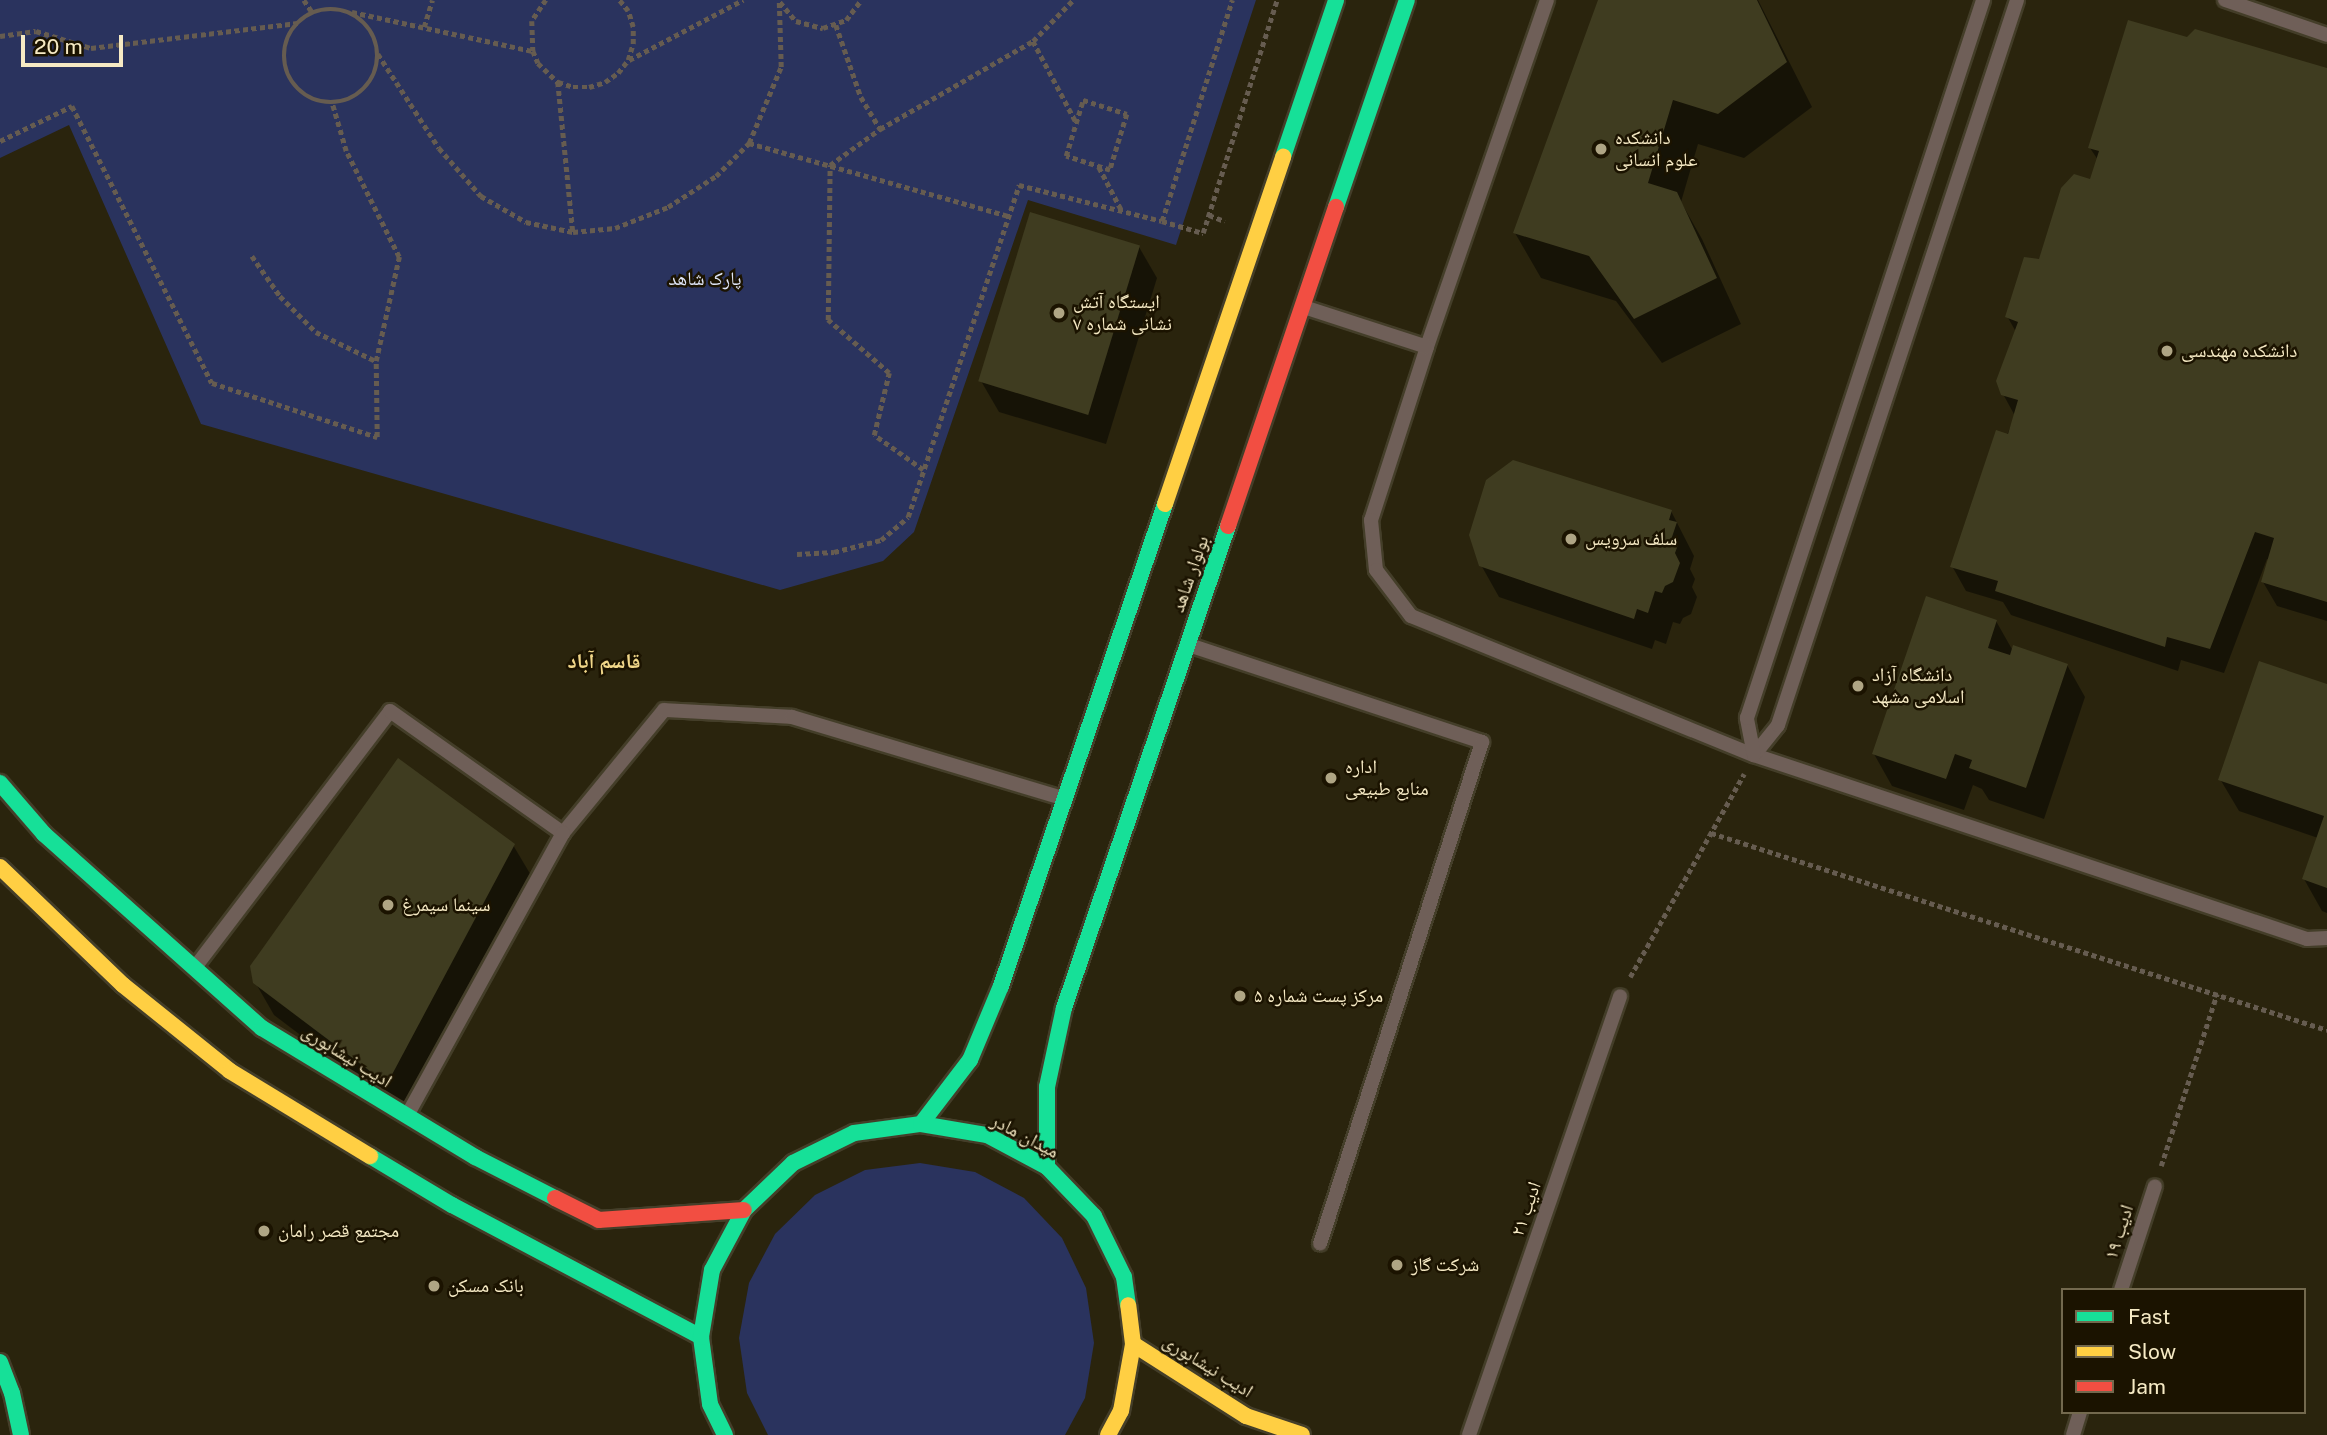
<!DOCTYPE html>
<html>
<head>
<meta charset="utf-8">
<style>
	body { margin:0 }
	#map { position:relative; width:2327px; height:1435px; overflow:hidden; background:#2a240d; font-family:"Public Sans","Noto Naskh Arabic",sans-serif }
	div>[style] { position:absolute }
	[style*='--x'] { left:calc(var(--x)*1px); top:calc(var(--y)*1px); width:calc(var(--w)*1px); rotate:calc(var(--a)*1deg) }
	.green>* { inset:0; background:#2a335e }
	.shadow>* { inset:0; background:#0007 }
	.building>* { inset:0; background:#3f3c20; transform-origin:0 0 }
	.path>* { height:4.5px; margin-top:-2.25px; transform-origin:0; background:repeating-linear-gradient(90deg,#665c50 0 5px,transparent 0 8.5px) }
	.path>.ring { margin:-2.25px; padding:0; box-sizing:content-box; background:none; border:4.5px solid #665c50; border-radius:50% }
	.roads { filter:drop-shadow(2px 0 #443e29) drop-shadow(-2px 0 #443e29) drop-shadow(0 2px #443e29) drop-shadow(0 -2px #443e29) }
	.lane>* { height:14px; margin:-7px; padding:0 7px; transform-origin:7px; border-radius:7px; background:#6f5f58 }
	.fast>* { height:16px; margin:-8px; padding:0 8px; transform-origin:8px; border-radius:8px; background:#16e098 }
	.slow>* { height:16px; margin:-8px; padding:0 8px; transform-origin:8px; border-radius:8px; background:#ffcf43 }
	.jam>* { height:16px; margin:-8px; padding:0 8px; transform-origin:8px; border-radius:8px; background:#f24e42 }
	.dots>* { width:19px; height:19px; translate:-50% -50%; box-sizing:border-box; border:4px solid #1b1300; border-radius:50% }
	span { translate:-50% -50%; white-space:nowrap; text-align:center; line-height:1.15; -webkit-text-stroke:5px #1b1300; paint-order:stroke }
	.poi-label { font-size:19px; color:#f6eac4 }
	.left { translate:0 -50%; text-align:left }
	.park-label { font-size:19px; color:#dee4f6 }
	.street-label { font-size:19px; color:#f6eac4 }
	.neighbourhood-label { font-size:21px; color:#f1d789; font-weight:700 }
	.legend { position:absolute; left:2061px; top:1288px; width:245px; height:126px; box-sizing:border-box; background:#1b1300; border:2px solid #73694e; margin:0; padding:9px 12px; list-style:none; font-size:21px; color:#f6eac4 }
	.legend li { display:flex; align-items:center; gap:14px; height:35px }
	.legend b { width:35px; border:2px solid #73694e }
	.scale { position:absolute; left:21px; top:35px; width:102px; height:32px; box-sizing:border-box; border:4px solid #f6eac4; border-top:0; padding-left:9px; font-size:21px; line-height:24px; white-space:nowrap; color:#f6eac4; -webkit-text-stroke:5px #1b1300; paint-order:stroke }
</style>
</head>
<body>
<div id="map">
	<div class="green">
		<div style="clip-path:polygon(0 0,1256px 0,1176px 245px,1028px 200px,914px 532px,883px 561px,780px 590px,201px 424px,69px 125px,0 158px)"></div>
		<div style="clip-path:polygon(920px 1163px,975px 1172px,1024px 1198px,1062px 1238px,1086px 1288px,1094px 1343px,1085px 1398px,1065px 1435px,768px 1435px,747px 1393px,739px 1338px,749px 1283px,775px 1234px,815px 1195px,865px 1170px)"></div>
	</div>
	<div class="shadow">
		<div style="clip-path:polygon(1600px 0,1758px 0,1812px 107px,1744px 158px,1698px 144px,1681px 202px,1702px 239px,1741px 324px,1662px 363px,1616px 301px,1541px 278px,1515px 233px)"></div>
		<div style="clip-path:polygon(2188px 39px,2327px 70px,2327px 621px,2277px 606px,2263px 582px,2269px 560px,2267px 559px,2224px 673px,2181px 660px,2178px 671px,2011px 615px,2003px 602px,1966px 591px,1952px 566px,2015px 416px,2003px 394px,2016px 332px,2007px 316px,2091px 181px,2098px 160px,2090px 148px)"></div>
		<div style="clip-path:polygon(1139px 247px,1157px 278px,1106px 444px,999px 412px,981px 381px)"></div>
		<div style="clip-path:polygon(1671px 511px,1694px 556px,1690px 569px,1695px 579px,1692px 587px,1697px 597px,1691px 614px,1683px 618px,1680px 624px,1673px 622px,1666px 644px,1655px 640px,1652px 649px,1499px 597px,1481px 565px)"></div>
		<div style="clip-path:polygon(1996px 621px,2013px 651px,2067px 665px,2085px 697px,2044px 819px,1989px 800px,1982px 789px,1973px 785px,1964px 810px,1892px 786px,1874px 754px)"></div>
		<div style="clip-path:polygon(2327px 686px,2327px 913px,2322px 911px,2304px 879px,2318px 838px,2239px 811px,2220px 779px)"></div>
		<div style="clip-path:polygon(513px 845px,532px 877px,406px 1115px,274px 1015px,255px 982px)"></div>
	</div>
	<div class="building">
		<div style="clip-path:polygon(1598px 0,1757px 0,1787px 62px,1718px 114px,1673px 100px,1648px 183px,1677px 192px,1717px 278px,1634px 319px,1589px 256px,1513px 233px)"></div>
		<div style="clip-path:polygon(2128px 20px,2187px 37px,2195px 29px,2327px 68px,2327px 602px,2261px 582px,2274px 538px,2255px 532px,2210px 649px,2167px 637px,2165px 647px,1995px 591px,1998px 581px,1950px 567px,1996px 430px,2008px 434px,2018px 400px,2001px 395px,1996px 381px,2018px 322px,2005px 317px,2024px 257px,2039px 259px,2061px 188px,2074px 174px,2090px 179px,2099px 151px,2088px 148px)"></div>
		<div style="left:1030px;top:212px;width:115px;height:177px;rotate:17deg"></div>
		<div style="clip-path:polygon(1513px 460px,1672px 510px,1669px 520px,1677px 522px,1670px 543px,1678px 545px,1675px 553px,1680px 563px,1673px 582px,1665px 586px,1662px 593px,1655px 591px,1648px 613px,1637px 609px,1634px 619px,1479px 566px,1469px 535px,1486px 480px)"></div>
		<div style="clip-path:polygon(1926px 596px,1997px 620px,1988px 648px,2010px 655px,2013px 645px,2068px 664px,2026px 788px,1969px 768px,1972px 760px,1955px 754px,1946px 779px,1872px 754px)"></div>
		<div style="clip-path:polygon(2259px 661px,2327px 684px,2327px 888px,2302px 879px,2324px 816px,2218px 780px)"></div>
		<div style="clip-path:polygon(398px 758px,515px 844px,387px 1084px,253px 983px,250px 966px)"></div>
	</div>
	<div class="path">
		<div style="--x:304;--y:0;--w:14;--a:56"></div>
		<div style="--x:546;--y:0;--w:25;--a:124"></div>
		<div style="--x:532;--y:21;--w:30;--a:88"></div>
		<div style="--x:533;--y:51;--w:13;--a:67"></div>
		<div style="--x:538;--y:63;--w:28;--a:44"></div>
		<div style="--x:558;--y:82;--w:16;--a:18"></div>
		<div style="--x:573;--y:87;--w:16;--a:0"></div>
		<div style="--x:589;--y:87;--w:17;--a:-17"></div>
		<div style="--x:605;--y:82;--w:16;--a:-35"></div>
		<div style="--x:618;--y:73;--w:16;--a:-52"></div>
		<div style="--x:628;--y:60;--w:17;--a:-73"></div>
		<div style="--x:633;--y:44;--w:17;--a:-90"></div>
		<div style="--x:633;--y:27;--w:17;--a:-107"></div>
		<div style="--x:628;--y:11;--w:14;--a:-129"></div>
		<div style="--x:780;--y:2;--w:25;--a:50"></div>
		<div style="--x:796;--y:21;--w:28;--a:15"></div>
		<div style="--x:823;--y:28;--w:24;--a:-19"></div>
		<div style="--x:846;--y:20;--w:25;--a:-53"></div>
		<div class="ring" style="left:284px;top:9px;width:89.5px;height:89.5px"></div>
		<div style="--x:352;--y:12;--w:185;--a:12.2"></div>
		<div style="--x:836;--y:25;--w:76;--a:70.9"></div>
		<div style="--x:861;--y:97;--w:37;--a:59"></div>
		<div style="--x:424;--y:27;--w:28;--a:-73"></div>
		<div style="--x:0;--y:36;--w:36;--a:-8"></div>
		<div style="--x:36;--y:31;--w:58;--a:17.2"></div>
		<div style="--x:91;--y:48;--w:208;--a:-6.9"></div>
		<div style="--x:1033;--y:41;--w:57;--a:-45.7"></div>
		<div style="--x:378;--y:54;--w:112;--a:57"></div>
		<div style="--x:439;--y:148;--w:64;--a:48.8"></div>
		<div style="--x:481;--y:196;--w:52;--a:30"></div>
		<div style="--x:526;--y:222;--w:48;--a:12"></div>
		<div style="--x:573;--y:232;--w:42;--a:-5.4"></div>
		<div style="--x:615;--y:228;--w:57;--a:-21.6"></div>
		<div style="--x:668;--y:207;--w:57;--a:-32.9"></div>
		<div style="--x:716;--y:176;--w:47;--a:-45"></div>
		<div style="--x:749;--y:143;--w:82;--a:-67.2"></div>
		<div style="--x:781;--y:67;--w:67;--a:-91.7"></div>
		<div style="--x:629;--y:60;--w:129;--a:-27.8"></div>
		<div style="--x:558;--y:82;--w:151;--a:84.3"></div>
		<div style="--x:1083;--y:100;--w:46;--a:17.7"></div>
		<div style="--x:1127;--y:114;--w:59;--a:106.9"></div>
		<div style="--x:1110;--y:170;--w:46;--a:-162.3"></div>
		<div style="--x:1066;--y:156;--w:59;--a:-73.1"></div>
		<div style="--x:0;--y:141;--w:80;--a:-25.9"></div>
		<div style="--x:72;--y:106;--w:310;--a:63.2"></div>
		<div style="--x:212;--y:383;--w:174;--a:18.1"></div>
		<div style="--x:377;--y:437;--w:76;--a:-90.8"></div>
		<div style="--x:376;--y:361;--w:107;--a:-77.5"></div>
		<div style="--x:399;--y:257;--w:119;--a:-116.6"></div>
		<div style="--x:346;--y:151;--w:50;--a:-106.3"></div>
		<div style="--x:749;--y:143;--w:270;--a:15.7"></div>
		<div style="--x:1099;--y:167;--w:50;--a:62.4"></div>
		<div style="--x:1209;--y:215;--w:17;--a:21"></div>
		<div style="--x:1162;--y:221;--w:43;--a:16.3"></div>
		<div style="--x:1203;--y:233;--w:244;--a:-72.4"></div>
		<div style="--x:252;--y:256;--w:49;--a:55"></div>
		<div style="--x:280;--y:296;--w:51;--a:45"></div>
		<div style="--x:316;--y:332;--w:67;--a:25.8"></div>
		<div style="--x:923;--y:470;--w:60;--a:-144.5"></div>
		<div style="--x:874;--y:435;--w:64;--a:-76.4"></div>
		<div style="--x:889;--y:373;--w:81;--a:-139"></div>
		<div style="--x:828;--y:320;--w:155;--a:-89.3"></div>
		<div style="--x:830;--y:165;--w:62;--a:-35.8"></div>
		<div style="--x:880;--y:129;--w:177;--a:-29.9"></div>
		<div style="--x:1033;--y:41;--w:92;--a:62"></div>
		<div style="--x:797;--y:554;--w:37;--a:-3"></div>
		<div style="--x:834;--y:552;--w:49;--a:-14.3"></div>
		<div style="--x:881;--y:540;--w:35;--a:-40"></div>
		<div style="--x:908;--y:517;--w:350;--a:-71.5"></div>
		<div style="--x:1019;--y:185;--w:147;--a:14.1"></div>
		<div style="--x:1162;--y:221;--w:232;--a:-72.4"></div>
		<div style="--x:1711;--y:833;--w:647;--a:17.73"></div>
		<div style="--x:1630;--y:977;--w:233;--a:-60.7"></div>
		<div style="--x:2161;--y:1166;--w:181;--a:-72"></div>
	</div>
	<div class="roads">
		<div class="lane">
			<div style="--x:1547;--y:0;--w:367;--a:109.1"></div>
			<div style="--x:1427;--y:347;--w:182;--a:107.9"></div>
			<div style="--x:1371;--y:520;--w:50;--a:84.3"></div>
			<div style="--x:1376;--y:570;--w:58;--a:52.7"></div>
			<div style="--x:1411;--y:616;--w:370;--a:22.1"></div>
			<div style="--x:1754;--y:755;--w:583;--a:18.4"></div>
			<div style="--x:2307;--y:939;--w:20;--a:-3"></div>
			<div style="--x:2225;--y:0;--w:108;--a:18.9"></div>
			<div style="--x:1304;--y:307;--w:129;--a:18"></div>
			<div style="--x:1189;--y:645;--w:309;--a:18.3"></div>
			<div style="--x:1482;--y:742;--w:527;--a:107.89"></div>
			<div style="--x:1754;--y:755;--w:38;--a:-51"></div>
			<div style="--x:1778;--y:725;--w:763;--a:-71.75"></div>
			<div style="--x:1754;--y:755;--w:38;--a:-101"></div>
			<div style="--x:1747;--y:718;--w:756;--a:-71.8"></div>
			<div style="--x:563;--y:833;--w:159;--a:-50.6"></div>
			<div style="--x:664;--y:710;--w:128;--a:3.1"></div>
			<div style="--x:792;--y:717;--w:282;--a:16.7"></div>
			<div style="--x:196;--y:966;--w:320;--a:-52.7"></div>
			<div style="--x:390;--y:711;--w:212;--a:35.2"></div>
			<div style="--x:563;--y:833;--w:323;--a:118.9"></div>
			<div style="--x:2121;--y:1290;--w:109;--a:-71.9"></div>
			<div style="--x:1469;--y:1435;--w:464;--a:-71"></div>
			<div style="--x:2073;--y:1435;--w:24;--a:-73"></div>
		</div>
		<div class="fast">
			<div style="--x:1283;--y:157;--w:166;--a:-71.3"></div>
			<div style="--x:1336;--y:207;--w:219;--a:-71.1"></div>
			<div style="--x:0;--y:783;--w:67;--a:49.2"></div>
			<div style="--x:44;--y:834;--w:292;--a:41.7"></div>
			<div style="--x:262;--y:1028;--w:249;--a:31.2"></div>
			<div style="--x:475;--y:1157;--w:90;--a:27.1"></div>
			<div style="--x:921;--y:1124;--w:81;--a:-52.6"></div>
			<div style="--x:970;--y:1060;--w:80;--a:-67.3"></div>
			<div style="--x:1001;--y:986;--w:509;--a:-71.21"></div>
			<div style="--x:370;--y:1156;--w:96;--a:30.9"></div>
			<div style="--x:452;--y:1205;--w:282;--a:27.9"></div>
			<div style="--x:1047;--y:1167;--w:80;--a:-90"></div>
			<div style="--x:1047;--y:1087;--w:81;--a:-77.9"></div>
			<div style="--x:1064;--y:1008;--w:509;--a:-71.21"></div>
			<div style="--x:0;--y:1362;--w:33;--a:69"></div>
			<div style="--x:12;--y:1393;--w:43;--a:77.9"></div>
			<div style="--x:725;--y:1435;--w:34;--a:-116"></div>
			<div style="--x:710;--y:1404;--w:68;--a:-97.7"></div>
			<div style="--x:701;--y:1337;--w:68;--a:-80.7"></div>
			<div style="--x:712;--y:1270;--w:68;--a:-61.9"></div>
			<div style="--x:744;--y:1210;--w:68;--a:-43.8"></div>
			<div style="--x:793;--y:1163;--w:68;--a:-26.2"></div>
			<div style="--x:854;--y:1133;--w:68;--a:-7.7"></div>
			<div style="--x:921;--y:1124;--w:67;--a:9.5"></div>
			<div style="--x:987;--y:1135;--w:68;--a:28.1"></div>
			<div style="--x:1047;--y:1167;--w:68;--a:46.2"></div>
			<div style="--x:1094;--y:1216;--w:68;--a:63.8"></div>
			<div style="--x:1124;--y:1277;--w:28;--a:82"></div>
		</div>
		<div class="slow">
			<div style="--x:1165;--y:504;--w:367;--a:-71.2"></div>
			<div style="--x:0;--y:867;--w:170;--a:43.8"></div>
			<div style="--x:123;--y:985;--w:137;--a:38.8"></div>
			<div style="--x:230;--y:1071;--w:164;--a:31.3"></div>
			<div style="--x:1133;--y:1344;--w:134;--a:32.5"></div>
			<div style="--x:1246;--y:1416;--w:59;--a:18.7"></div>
			<div style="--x:1108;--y:1435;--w:27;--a:-62"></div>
			<div style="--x:1121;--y:1411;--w:68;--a:-79.8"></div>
			<div style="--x:1133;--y:1344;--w:39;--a:-97"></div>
		</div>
		<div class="jam">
			<div style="--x:1228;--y:526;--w:337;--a:-71.3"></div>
			<div style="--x:555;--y:1198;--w:49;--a:26.6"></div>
			<div style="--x:599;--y:1220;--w:145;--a:-3.9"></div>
		</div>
	</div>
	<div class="dots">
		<div style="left:1601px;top:149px;background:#afa584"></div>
		<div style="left:1059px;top:313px;background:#afa584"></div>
		<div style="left:2167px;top:351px;background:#afa584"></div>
		<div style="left:1571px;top:539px;background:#afa584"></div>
		<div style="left:1858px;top:686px;background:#afa584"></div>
		<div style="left:1331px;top:778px;background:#afa584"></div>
		<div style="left:388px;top:905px;background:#afa584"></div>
		<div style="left:1240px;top:996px;background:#afa584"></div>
		<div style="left:264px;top:1231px;background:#afa584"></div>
		<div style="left:1397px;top:1265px;background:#afa584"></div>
		<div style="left:434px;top:1286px;background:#afa584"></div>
	</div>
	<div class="poi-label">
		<span class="left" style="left:1615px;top:149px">دانشکده<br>علوم انسانی</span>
		<span class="left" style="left:1073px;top:313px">ایستگاه آتش<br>نشانی شماره ۷</span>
		<span class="left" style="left:2181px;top:351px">دانشکده مهندسی</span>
		<span class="left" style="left:1585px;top:539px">سلف سرویس</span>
		<span class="left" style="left:1872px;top:686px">دانشگاه آزاد<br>اسلامی مشهد</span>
		<span class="left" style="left:1345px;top:778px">اداره<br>منابع طبیعی</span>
		<span class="left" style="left:402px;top:905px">سینما سیمرغ</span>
		<span class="left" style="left:1254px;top:996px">مرکز پست شماره ۵</span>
		<span class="left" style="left:278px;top:1231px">مجتمع قصر رامان</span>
		<span class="left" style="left:1411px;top:1265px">شرکت گاز</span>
		<span class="left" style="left:448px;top:1286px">بانک مسکن</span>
	</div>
	<div class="park-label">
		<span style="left:705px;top:279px">پارک شاهد</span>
	</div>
	<div class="street-label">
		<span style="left:1190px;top:574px;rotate:-71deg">بولوار شاهد</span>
		<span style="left:347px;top:1056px;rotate:32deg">ادیب نیشابوری</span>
		<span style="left:1025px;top:1136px;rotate:28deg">میدان مادر</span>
		<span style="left:1526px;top:1209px;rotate:-71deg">ادیب ۲۱</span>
		<span style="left:2119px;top:1232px;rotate:-72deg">ادیب ۱۹</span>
		<span style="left:1208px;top:1366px;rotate:32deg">ادیب نیشابوری</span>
	</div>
	<div class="neighbourhood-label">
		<span style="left:604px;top:661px">قاسم آباد</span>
	</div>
	<ul class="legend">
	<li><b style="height:9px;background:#16e098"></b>Fast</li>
	<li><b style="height:9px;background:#ffcf43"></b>Slow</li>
	<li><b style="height:9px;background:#f24e42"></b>Jam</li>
	</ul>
	<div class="scale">20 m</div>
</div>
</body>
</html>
